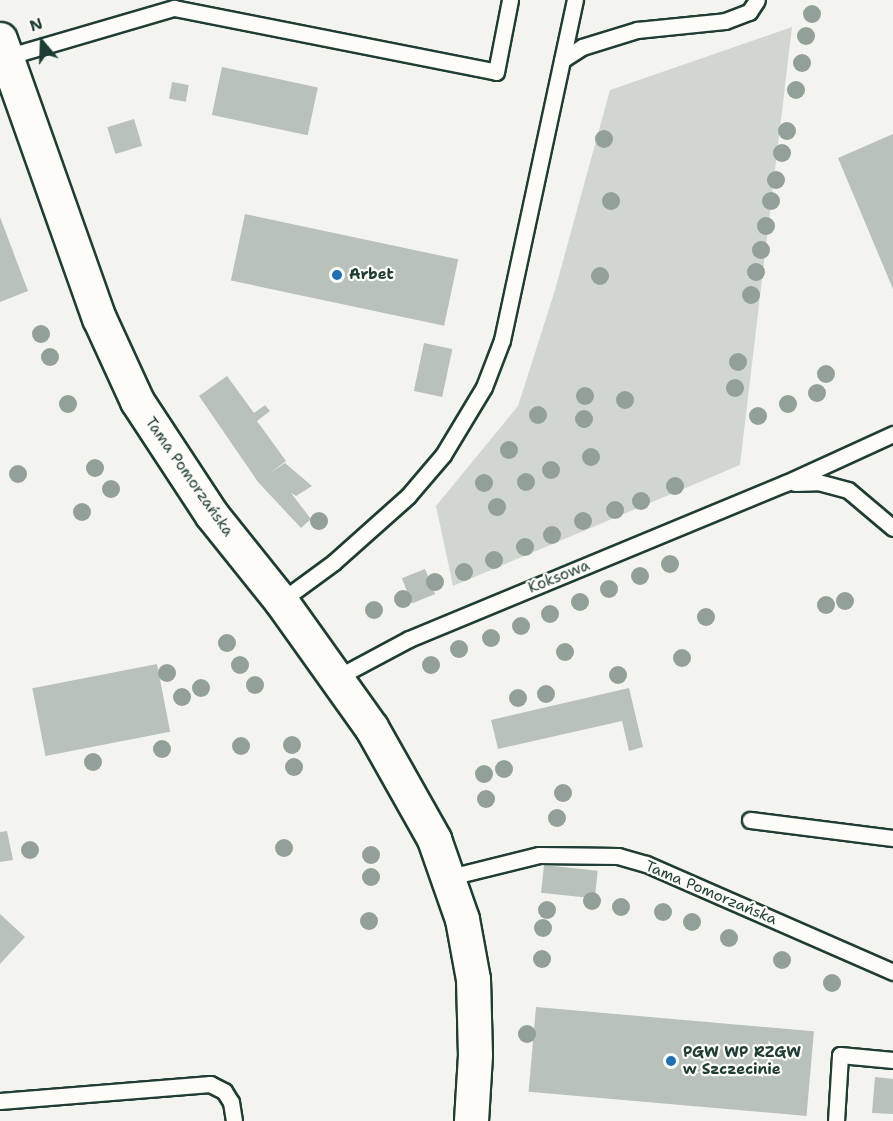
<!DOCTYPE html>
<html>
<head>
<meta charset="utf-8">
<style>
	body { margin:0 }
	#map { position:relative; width:893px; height:1121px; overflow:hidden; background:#f4f4ef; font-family:"Shantell Sans",sans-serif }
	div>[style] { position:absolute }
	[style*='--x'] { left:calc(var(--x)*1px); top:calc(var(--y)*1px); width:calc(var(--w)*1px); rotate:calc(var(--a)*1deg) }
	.green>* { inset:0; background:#d1d6d1 }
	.building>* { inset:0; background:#b9c1bb; transform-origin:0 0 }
	.roads { filter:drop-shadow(2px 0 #1f3d34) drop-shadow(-2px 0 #1f3d34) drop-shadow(0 2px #1f3d34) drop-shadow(0 -2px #1f3d34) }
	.service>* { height:15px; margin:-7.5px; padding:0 7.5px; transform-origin:7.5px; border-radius:7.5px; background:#fdfcf7 }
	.tertiary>* { height:33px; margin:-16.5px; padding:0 16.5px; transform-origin:16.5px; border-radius:16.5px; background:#fdfcf7 }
	.trees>* { width:18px; height:18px; margin:-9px; border-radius:50%; background:#93a099 }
	.dots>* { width:16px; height:16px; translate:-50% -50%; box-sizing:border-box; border:3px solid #fdfcf7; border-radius:50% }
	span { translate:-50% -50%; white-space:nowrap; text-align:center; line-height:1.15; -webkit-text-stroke:4.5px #fdfcf7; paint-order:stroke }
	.poi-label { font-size:15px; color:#1f3d34; font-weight:700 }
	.left { translate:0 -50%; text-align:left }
	.street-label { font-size:15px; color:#1f3d34 }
	.north { position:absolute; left:12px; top:12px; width:60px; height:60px; -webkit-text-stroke:4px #fdfcf7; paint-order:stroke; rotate:341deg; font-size:16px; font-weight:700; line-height:24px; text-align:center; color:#1f3d34 }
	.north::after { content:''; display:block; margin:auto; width:21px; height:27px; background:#1f3d34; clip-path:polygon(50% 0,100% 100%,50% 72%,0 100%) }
</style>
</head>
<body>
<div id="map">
	<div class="green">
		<div style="clip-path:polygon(792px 27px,740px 465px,453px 586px,436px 506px,518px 406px,555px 290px,610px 90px)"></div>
	</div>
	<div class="building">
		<div style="left:222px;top:67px;width:98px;height:49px;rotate:12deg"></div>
		<div style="left:172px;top:82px;width:17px;height:17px;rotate:10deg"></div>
		<div style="left:134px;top:119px;width:28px;height:28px;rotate:73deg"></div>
		<div style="clip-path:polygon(893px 134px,893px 289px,838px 158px)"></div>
		<div style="left:245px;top:214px;width:218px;height:68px;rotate:12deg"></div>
		<div style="clip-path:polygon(0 217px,28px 291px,0 302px)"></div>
		<div style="left:424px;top:343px;width:29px;height:49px;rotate:12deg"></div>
		<div style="clip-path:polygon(227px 376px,254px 413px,265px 405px,270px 411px,257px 421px,286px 461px,270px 473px,285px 463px,312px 486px,296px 496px,291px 493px,311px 519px,301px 528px,258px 482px,199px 396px)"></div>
		<div style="left:425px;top:569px;width:27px;height:25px;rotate:68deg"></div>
		<div style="left:157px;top:664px;width:69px;height:127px;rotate:79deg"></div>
		<div style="clip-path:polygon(629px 688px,643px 747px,629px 751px,622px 721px,498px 749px,491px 720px)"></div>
		<div style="clip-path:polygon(7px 831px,13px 860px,0 862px,0 832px)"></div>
		<div style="left:544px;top:865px;width:54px;height:28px;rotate:6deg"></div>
		<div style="clip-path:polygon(0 914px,25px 937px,0 964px)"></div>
		<div style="left:536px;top:1007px;width:279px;height:85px;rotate:5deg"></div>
		<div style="clip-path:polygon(875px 1077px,893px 1079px,893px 1114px,872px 1113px)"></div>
	</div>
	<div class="roads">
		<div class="service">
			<div style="--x:6;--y:57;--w:175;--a:-16.3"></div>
			<div style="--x:174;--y:8;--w:328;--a:11.2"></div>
			<div style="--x:496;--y:72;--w:73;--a:-79"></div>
			<div style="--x:562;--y:60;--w:24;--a:-33"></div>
			<div style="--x:582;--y:47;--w:58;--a:-17.2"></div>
			<div style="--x:637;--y:30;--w:88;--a:-5.8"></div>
			<div style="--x:725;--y:21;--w:26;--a:-21"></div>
			<div style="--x:749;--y:12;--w:14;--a:-56"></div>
			<div style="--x:795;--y:483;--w:23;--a:-2"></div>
			<div style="--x:818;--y:482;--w:31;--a:15"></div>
			<div style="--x:848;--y:490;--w:59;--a:40.2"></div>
			<div style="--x:281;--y:601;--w:66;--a:-36.3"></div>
			<div style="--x:334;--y:562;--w:99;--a:-41.7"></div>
			<div style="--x:408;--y:496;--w:54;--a:-49.5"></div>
			<div style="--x:443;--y:455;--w:79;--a:-58.9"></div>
			<div style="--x:484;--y:387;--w:50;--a:-69"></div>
			<div style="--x:502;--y:340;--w:348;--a:-77.9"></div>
			<div style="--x:336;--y:678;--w:83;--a:-28.1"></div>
			<div style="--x:409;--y:639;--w:408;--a:-22.5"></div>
			<div style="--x:786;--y:483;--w:118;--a:-24.6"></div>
			<div style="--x:750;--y:820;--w:144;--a:7.2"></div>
			<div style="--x:450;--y:877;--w:92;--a:-13.9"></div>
			<div style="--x:539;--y:855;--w:79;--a:0.7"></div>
			<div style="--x:618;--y:856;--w:29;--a:16"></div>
			<div style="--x:646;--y:864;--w:270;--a:23.6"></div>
			<div style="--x:0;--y:1101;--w:211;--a:-4.6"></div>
			<div style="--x:210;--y:1084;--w:16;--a:27"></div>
			<div style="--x:224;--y:1091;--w:13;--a:58"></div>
			<div style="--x:231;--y:1102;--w:19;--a:81"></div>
			<div style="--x:836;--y:1121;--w:66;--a:-86.5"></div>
			<div style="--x:840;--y:1055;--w:53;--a:5.4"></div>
		</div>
		<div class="tertiary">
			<div style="--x:0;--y:39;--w:296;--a:70.5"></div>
			<div style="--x:99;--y:318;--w:91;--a:65.4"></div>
			<div style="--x:137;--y:401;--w:136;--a:56.7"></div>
			<div style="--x:212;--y:515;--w:110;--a:51.3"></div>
			<div style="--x:281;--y:601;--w:155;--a:54.5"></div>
			<div style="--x:371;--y:727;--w:129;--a:60.6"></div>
			<div style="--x:434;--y:839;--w:85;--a:70.7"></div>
			<div style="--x:462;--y:919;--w:61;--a:79.6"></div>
			<div style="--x:473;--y:979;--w:76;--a:88.5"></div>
			<div style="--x:475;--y:1055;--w:66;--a:93.5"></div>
		</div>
	</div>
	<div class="trees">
		<div style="left:812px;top:14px"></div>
		<div style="left:806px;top:36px"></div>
		<div style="left:802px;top:63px"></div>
		<div style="left:796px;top:90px"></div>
		<div style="left:787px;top:131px"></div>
		<div style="left:604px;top:139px"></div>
		<div style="left:782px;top:153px"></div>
		<div style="left:776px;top:180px"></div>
		<div style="left:611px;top:201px"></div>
		<div style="left:771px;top:201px"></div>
		<div style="left:766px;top:226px"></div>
		<div style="left:761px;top:250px"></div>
		<div style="left:756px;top:272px"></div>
		<div style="left:600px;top:276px"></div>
		<div style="left:751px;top:295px"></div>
		<div style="left:41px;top:334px"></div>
		<div style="left:50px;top:357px"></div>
		<div style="left:738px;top:362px"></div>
		<div style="left:826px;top:374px"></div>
		<div style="left:735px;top:388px"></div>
		<div style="left:817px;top:393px"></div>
		<div style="left:585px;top:396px"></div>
		<div style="left:625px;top:400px"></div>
		<div style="left:68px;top:404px"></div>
		<div style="left:788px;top:404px"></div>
		<div style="left:538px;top:415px"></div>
		<div style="left:758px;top:416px"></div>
		<div style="left:584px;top:419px"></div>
		<div style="left:509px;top:450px"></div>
		<div style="left:591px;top:457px"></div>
		<div style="left:95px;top:468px"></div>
		<div style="left:551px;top:470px"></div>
		<div style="left:18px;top:474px"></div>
		<div style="left:526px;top:482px"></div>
		<div style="left:484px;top:483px"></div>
		<div style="left:675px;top:486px"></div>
		<div style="left:111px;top:489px"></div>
		<div style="left:641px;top:501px"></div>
		<div style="left:497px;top:507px"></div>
		<div style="left:615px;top:510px"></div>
		<div style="left:82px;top:512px"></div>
		<div style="left:319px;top:521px"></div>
		<div style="left:583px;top:521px"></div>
		<div style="left:552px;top:535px"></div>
		<div style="left:525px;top:547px"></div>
		<div style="left:494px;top:560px"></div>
		<div style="left:670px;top:564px"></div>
		<div style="left:464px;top:572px"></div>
		<div style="left:640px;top:576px"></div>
		<div style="left:435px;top:582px"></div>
		<div style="left:609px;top:589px"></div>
		<div style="left:403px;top:599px"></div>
		<div style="left:845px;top:601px"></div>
		<div style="left:580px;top:602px"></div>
		<div style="left:826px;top:605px"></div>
		<div style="left:374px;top:610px"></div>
		<div style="left:550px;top:614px"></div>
		<div style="left:706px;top:617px"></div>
		<div style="left:521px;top:626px"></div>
		<div style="left:491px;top:638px"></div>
		<div style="left:227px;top:643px"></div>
		<div style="left:459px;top:649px"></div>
		<div style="left:565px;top:652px"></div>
		<div style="left:682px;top:658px"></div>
		<div style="left:240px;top:665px"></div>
		<div style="left:431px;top:665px"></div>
		<div style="left:167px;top:673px"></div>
		<div style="left:618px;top:675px"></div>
		<div style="left:255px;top:685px"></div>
		<div style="left:201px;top:688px"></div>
		<div style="left:546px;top:694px"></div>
		<div style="left:182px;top:697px"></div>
		<div style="left:518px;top:698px"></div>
		<div style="left:292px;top:745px"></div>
		<div style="left:241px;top:746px"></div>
		<div style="left:162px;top:749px"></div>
		<div style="left:93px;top:762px"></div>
		<div style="left:294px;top:767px"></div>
		<div style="left:504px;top:769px"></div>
		<div style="left:484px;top:774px"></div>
		<div style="left:563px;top:793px"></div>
		<div style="left:486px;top:799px"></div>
		<div style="left:557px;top:818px"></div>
		<div style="left:284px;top:848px"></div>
		<div style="left:30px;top:850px"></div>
		<div style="left:371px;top:855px"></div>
		<div style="left:371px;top:877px"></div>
		<div style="left:592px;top:901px"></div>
		<div style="left:621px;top:907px"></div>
		<div style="left:547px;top:910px"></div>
		<div style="left:663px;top:912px"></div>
		<div style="left:369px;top:921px"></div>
		<div style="left:692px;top:922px"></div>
		<div style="left:543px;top:928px"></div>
		<div style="left:729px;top:938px"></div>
		<div style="left:542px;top:959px"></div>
		<div style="left:782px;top:960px"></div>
		<div style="left:832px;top:983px"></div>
		<div style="left:527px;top:1034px"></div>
	</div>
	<div class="dots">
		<div style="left:337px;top:275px;background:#1f6fb2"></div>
		<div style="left:671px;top:1061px;background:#1f6fb2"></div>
	</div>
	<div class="poi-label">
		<span class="left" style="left:349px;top:275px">Arbet</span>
		<span class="left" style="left:683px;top:1061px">PGW WP RZGW<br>w Szczecinie</span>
	</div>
	<div class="street-label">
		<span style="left:189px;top:477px;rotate:55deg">Tama Pomorzańska</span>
		<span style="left:559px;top:577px;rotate:-22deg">Koksowa</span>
		<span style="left:711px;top:893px;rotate:23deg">Tama Pomorzańska</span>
	</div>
	<div class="north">N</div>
</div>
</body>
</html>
